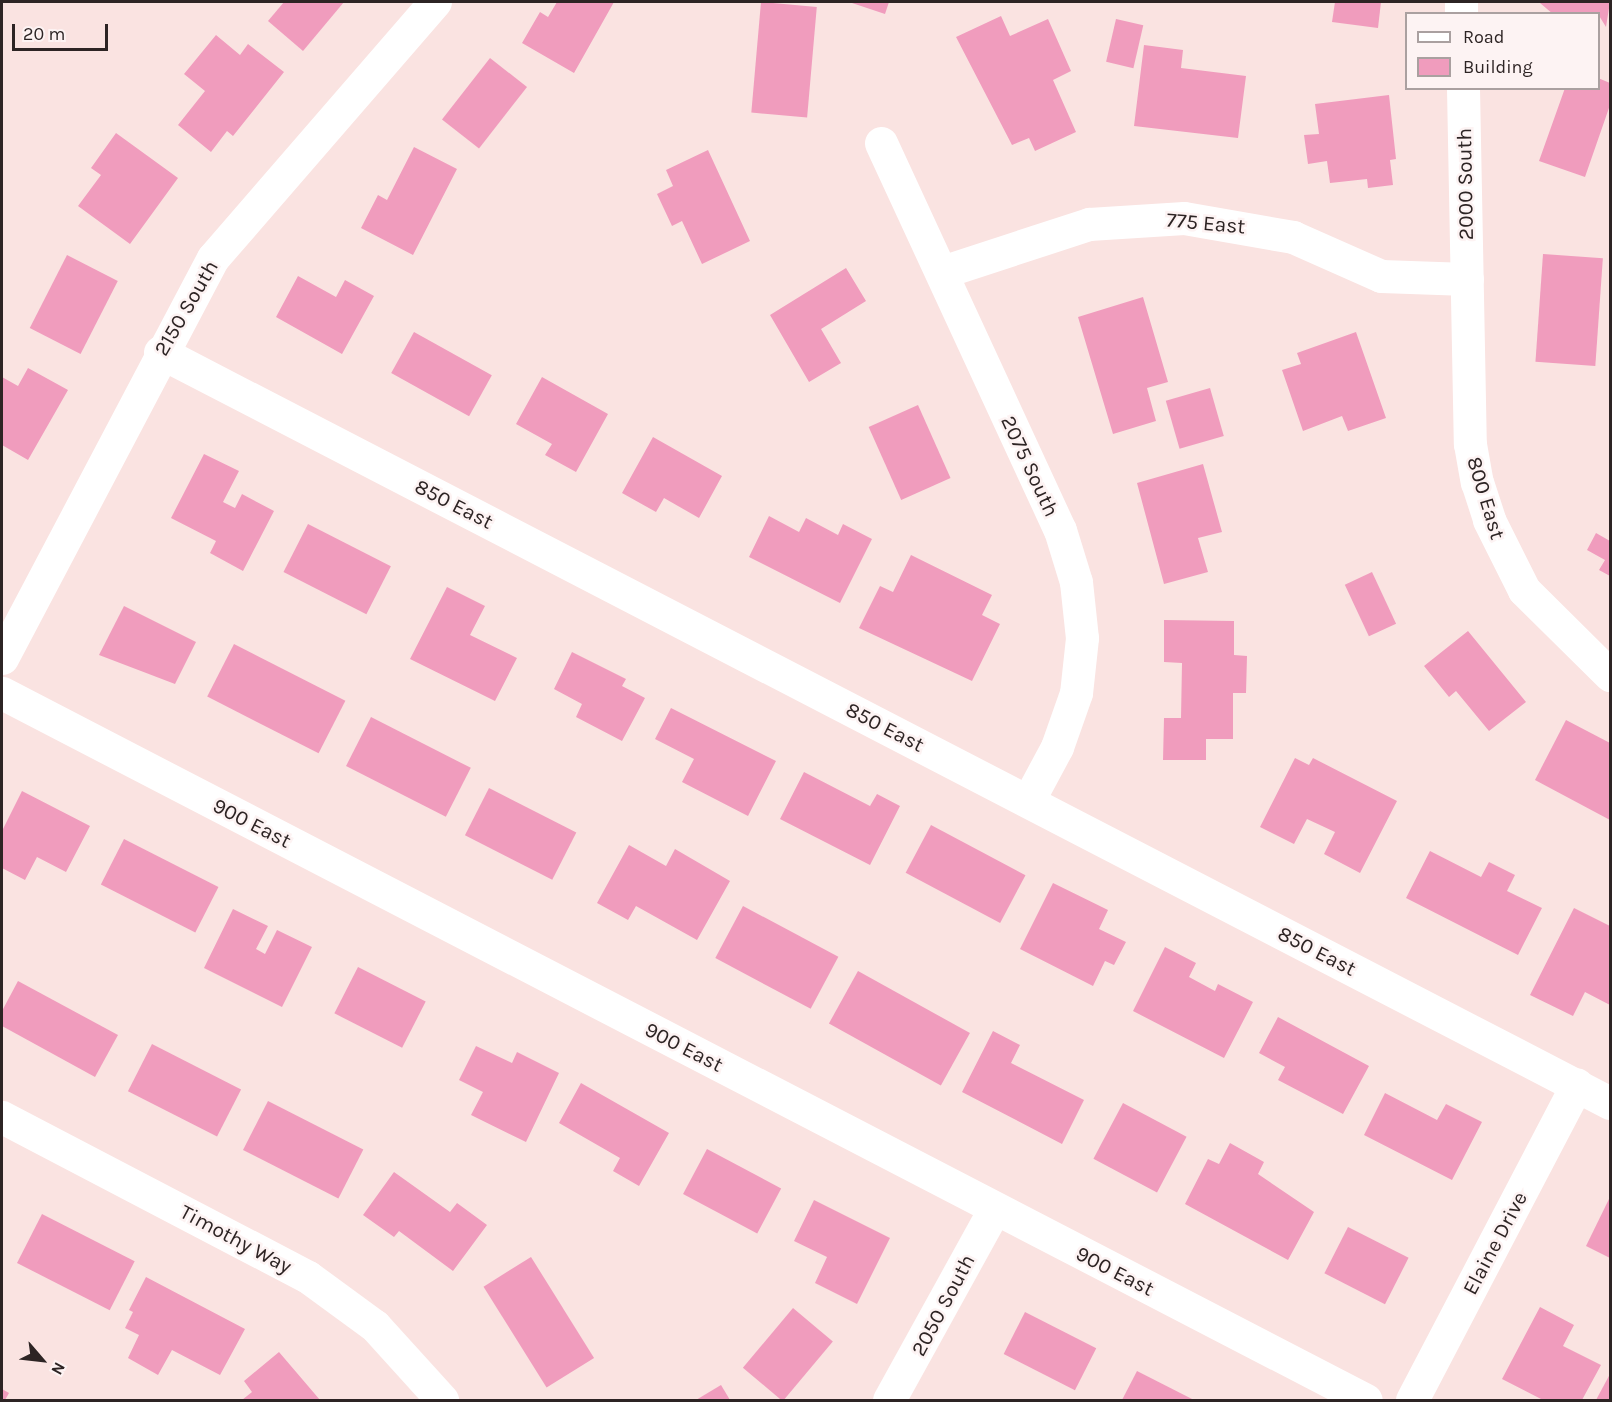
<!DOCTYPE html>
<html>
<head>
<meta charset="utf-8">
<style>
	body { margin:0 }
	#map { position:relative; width:1612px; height:1402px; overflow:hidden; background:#fae3e1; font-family:Karla,sans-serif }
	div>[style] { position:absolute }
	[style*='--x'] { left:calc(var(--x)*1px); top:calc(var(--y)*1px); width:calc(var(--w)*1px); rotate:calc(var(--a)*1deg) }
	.building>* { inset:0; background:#f09cbd; transform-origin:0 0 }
	.minor>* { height:33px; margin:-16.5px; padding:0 16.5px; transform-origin:16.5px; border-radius:16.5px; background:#fff }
	.tertiary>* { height:33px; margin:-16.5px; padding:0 16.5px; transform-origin:16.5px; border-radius:16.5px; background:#fff }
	span { translate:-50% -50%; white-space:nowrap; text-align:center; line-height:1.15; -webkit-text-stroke:5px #fdf3f3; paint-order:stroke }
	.street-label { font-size:21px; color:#2d2424 }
	.frame { position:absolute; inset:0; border:3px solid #2d2424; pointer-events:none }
	.legend { position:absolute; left:1405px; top:12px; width:195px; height:78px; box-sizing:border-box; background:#fdf3f3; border:2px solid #aaa0a0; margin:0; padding:8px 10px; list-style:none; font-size:18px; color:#2d2424 }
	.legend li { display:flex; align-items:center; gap:12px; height:30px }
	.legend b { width:30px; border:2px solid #aaa0a0 }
	.north { position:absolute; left:12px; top:1330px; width:60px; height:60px; -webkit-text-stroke:4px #fdf3f3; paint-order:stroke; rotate:118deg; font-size:16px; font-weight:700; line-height:24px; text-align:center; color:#2d2424 }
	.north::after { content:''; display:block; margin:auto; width:21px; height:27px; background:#2d2424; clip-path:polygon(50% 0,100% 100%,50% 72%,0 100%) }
	.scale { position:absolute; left:12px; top:24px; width:96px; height:27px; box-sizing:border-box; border:3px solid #2d2424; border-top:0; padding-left:8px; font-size:18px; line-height:21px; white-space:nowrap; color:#2d2424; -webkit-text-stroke:4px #fdf3f3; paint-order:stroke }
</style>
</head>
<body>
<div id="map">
	<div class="building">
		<div style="clip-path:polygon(284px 2px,344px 2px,303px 51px,268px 21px)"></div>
		<div style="clip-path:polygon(557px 2px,614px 2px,574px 73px,522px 43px,540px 12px,548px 17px)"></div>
		<div style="left:761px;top:2px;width:56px;height:111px;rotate:5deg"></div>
		<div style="clip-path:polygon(849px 2px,889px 2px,885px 14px)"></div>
		<div style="clip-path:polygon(1335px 2px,1381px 2px,1378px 28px,1332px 22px)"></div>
		<div style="clip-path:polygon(1610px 2px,1606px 27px,1598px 14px,1553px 14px,1540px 3px)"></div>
		<div style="clip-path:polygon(1001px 16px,1010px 36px,1048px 19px,1071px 71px,1053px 80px,1076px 132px,1035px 151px,1029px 138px,1012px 145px,956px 37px)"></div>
		<div style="left:1116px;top:19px;width:28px;height:44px;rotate:13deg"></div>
		<div style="clip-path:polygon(216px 35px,240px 55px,248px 44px,284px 72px,233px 136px,227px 131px,211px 152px,178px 125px,205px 91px,184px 74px)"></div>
		<div style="clip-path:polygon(1144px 45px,1183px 50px,1181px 68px,1246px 76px,1238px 138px,1134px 126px)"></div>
		<div style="left:490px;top:58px;width:47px;height:78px;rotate:38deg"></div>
		<div style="clip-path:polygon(1598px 78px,1610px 83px,1610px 105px,1585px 177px,1539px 161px,1565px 88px,1598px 88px)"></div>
		<div style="clip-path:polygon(1389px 95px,1396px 159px,1390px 160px,1393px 185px,1368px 188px,1367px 179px,1330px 183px,1327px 161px,1308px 164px,1304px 135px,1319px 134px,1315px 104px)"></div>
		<div style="clip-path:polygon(116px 133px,178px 178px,130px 244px,78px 206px,101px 175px,91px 168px)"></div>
		<div style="clip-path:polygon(414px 147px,457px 169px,413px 255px,361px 228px,378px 195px,387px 200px)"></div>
		<div style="clip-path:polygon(708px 150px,750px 241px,702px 264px,682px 221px,672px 226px,657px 194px,673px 186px,666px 170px)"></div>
		<div style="left:1543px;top:254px;width:60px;height:108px;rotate:4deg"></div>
		<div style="left:67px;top:255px;width:57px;height:82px;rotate:27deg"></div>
		<div style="clip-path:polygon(846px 268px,866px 301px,821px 329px,841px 363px,809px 382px,770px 315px)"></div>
		<div style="clip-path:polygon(298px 276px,336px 297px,345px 280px,374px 296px,342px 354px,276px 317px)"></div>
		<div style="clip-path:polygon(1143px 297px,1168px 382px,1147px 388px,1156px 421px,1113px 434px,1078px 317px)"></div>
		<div style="left:414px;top:332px;width:89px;height:47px;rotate:29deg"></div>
		<div style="clip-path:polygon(1356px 332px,1386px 418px,1348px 431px,1342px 416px,1303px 431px,1282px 370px,1301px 364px,1297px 353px)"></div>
		<div style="clip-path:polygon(28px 368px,68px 390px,28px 460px,2px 445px,2px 377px,18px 386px)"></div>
		<div style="clip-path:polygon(542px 377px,608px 414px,576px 472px,545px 455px,552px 444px,516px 424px)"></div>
		<div style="left:1210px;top:388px;width:50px;height:46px;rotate:74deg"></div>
		<div style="left:918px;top:405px;width:80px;height:54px;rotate:66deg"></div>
		<div style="clip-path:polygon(653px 437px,722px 476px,699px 518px,664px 498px,656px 512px,622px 493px)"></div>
		<div style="clip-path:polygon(204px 454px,239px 471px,223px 502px,235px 508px,242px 494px,274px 511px,243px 571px,210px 553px,216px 541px,171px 518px)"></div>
		<div style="clip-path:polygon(1203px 464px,1222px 532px,1198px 538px,1208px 572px,1164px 584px,1137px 483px)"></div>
		<div style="clip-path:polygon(769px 516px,799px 532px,806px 518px,838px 535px,843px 524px,872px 539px,840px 603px,749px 557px)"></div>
		<div style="left:308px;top:524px;width:93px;height:54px;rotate:27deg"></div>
		<div style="clip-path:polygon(1596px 533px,1610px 541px,1610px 576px,1599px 570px,1605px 560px,1587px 550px)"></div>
		<div style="clip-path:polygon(911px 555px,992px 595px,982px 615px,1000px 624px,972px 681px,859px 628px,880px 586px,893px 592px)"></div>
		<div style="left:1372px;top:572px;width:57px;height:30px;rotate:65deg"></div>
		<div style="clip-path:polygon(447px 587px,485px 606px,470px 635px,517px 658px,495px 701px,410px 659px)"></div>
		<div style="clip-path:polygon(124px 606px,196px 642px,175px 684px,99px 655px)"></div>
		<div style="clip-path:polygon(1164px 620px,1234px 621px,1234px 655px,1247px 656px,1246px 693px,1233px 693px,1233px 739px,1206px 739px,1206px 760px,1163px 760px,1164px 718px,1181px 718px,1182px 663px,1164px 662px)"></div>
		<div style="clip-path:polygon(1468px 631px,1526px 702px,1489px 731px,1456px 691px,1449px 697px,1424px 666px)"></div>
		<div style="left:234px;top:644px;width:125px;height:59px;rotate:27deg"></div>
		<div style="clip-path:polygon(572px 652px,626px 679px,622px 686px,645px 698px,622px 741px,576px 717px,582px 704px,554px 689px)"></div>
		<div style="clip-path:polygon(671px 708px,776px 761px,748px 816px,682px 782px,694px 759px,655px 739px)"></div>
		<div style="left:371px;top:717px;width:112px;height:55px;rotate:27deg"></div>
		<div style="clip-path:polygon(1566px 720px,1610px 743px,1610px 820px,1535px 780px)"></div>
		<div style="clip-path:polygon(1295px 758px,1309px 765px,1313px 758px,1397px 801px,1360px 873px,1324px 854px,1335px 832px,1307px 819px,1294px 844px,1260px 827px)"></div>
		<div style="clip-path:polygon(804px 772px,870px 806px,877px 794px,900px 806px,870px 865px,780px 819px)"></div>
		<div style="left:489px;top:788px;width:98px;height:53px;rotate:27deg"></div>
		<div style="clip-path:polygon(22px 791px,90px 826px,66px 872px,37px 857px,25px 880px,2px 868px,2px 831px)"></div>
		<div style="left:931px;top:825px;width:107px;height:54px;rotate:28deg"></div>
		<div style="left:124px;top:839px;width:106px;height:51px;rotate:27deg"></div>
		<div style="clip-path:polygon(629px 845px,666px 866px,675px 849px,730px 881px,697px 940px,636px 906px,628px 920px,597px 903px)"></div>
		<div style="clip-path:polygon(1430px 851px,1481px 877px,1489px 862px,1515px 875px,1507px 891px,1542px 908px,1518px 955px,1406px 898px)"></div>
		<div style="clip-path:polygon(1053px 883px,1108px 910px,1099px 929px,1126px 942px,1114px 965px,1105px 961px,1093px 986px,1020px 949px)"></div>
		<div style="left:743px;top:906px;width:108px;height:59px;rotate:28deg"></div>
		<div style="clip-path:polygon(1574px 908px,1610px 926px,1610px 1005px,1585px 992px,1573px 1016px,1530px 995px)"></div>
		<div style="clip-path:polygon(233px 909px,268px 926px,256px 949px,265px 954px,277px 930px,312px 947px,282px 1007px,204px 968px)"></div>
		<div style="clip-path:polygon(1165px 947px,1196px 963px,1189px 977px,1215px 991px,1218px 984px,1253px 1002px,1224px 1058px,1133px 1011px)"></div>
		<div style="left:358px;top:967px;width:76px;height:52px;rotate:27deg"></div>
		<div style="left:858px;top:971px;width:128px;height:60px;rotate:29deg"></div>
		<div style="clip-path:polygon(18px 981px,118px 1035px,95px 1077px,2px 1026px,2px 1011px)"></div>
		<div style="clip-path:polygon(1278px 1017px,1369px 1066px,1343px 1114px,1278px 1080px,1285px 1067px,1259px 1053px)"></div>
		<div style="clip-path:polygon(993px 1031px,1020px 1045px,1011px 1063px,1084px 1100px,1062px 1144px,962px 1092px)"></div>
		<div style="left:152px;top:1044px;width:100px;height:53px;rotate:27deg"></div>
		<div style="clip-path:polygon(476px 1046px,512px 1063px,517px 1052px,559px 1073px,526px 1142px,471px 1115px,483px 1092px,459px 1080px)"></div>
		<div style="clip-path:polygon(581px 1083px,669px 1133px,639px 1186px,613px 1171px,620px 1158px,559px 1123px)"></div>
		<div style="clip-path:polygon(1385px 1093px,1437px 1120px,1446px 1104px,1482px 1122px,1452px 1180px,1364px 1135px)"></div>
		<div style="left:268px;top:1101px;width:107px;height:55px;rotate:27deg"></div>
		<div style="left:1123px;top:1103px;width:72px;height:63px;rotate:28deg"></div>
		<div style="clip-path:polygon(1230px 1143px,1264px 1162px,1258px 1174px,1314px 1212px,1288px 1260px,1185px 1204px,1208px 1159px,1219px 1164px)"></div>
		<div style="left:707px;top:1149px;width:84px;height:51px;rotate:28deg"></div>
		<div style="clip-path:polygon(394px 1172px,450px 1212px,457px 1203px,487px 1225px,453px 1271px,399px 1231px,394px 1237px,363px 1215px)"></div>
		<div style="clip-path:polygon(1610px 1197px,1610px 1258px,1586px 1246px)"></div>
		<div style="clip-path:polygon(814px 1200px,890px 1238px,857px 1304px,815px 1283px,827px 1257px,794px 1241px)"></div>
		<div style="left:42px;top:1214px;width:104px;height:55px;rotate:27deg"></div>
		<div style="left:1348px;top:1227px;width:68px;height:52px;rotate:27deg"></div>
		<div style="left:531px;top:1257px;width:119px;height:56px;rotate:58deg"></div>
		<div style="clip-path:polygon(146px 1277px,245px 1329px,220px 1375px,172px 1350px,158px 1375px,128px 1358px,139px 1335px,125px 1328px,133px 1312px,129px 1310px)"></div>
		<div style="clip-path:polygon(1540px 1307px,1574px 1325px,1563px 1346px,1601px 1365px,1582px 1400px,1543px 1400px,1502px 1379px)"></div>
		<div style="left:793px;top:1308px;width:52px;height:78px;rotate:40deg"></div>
		<div style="left:1025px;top:1312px;width:80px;height:47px;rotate:27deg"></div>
		<div style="clip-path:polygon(279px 1352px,320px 1400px,242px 1400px,252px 1392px,244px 1381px)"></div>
		<div style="clip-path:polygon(1137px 1371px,1194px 1400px,1122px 1400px)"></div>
		<div style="clip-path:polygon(1610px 1374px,1610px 1400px,1596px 1400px)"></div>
		<div style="clip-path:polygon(721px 1385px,730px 1400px,696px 1400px)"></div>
		<div style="clip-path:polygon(2px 1389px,9px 1393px,5px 1400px,2px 1400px)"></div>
	</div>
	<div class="minor">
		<div style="--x:1461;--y:2;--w:12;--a:90"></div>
		<div style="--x:1463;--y:88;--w:356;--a:88.9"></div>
		<div style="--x:1470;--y:444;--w:39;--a:80"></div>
		<div style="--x:1477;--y:482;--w:40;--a:72"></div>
		<div style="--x:1489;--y:520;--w:78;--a:63.4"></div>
		<div style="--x:1524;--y:590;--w:121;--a:44.7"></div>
		<div style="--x:881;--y:143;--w:426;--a:65.2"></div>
		<div style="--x:1060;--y:530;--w:54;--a:72.9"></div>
		<div style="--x:1076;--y:582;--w:56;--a:83.9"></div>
		<div style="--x:1082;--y:638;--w:55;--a:96.2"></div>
		<div style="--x:1076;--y:693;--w:57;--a:109.4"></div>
		<div style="--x:1057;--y:747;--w:61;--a:118.2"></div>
		<div style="--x:942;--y:272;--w:155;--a:-18.1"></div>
		<div style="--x:1089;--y:224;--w:95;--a:-3.6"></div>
		<div style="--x:1184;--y:218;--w:111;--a:9.9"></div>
		<div style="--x:1293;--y:237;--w:96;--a:23.9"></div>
		<div style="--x:1381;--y:276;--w:86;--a:2"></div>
		<div style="--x:160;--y:352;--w:1633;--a:27.38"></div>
		<div style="--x:2;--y:693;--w:1536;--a:27.4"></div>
		<div style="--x:2;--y:1117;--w:345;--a:27.6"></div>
		<div style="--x:308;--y:1277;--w:83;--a:36.2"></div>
		<div style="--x:375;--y:1326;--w:100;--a:47.8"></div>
		<div style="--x:889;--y:1400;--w:219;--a:-61.1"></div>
		<div style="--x:1412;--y:1400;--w:356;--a:-62.4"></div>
	</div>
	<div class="tertiary">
		<div style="--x:2;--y:658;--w:452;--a:-62.2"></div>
		<div style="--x:213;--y:258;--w:339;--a:-49.1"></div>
	</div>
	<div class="street-label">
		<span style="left:1465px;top:184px;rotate:-91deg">2000 South</span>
		<span style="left:1206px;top:223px;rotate:5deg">775 East</span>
		<span style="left:186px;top:308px;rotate:-60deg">2150 South</span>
		<span style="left:1030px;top:466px;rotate:65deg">2075 South</span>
		<span style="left:1486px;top:498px;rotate:73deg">800 East</span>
		<span style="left:454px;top:504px;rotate:27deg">850 East</span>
		<span style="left:885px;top:727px;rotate:27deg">850 East</span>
		<span style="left:252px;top:823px;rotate:27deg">900 East</span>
		<span style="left:1317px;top:951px;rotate:27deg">850 East</span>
		<span style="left:684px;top:1047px;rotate:27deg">900 East</span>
		<span style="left:236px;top:1239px;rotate:28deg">Timothy Way</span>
		<span style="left:1495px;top:1243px;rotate:-62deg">Elaine Drive</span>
		<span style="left:1115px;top:1271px;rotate:27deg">900 East</span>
		<span style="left:943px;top:1305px;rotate:-62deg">2050 South</span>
	</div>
	<div class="frame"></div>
	<ul class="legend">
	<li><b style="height:8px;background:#fff"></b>Road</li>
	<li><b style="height:16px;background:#f09cbd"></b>Building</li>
	</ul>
	<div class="north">N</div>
	<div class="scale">20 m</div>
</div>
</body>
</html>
